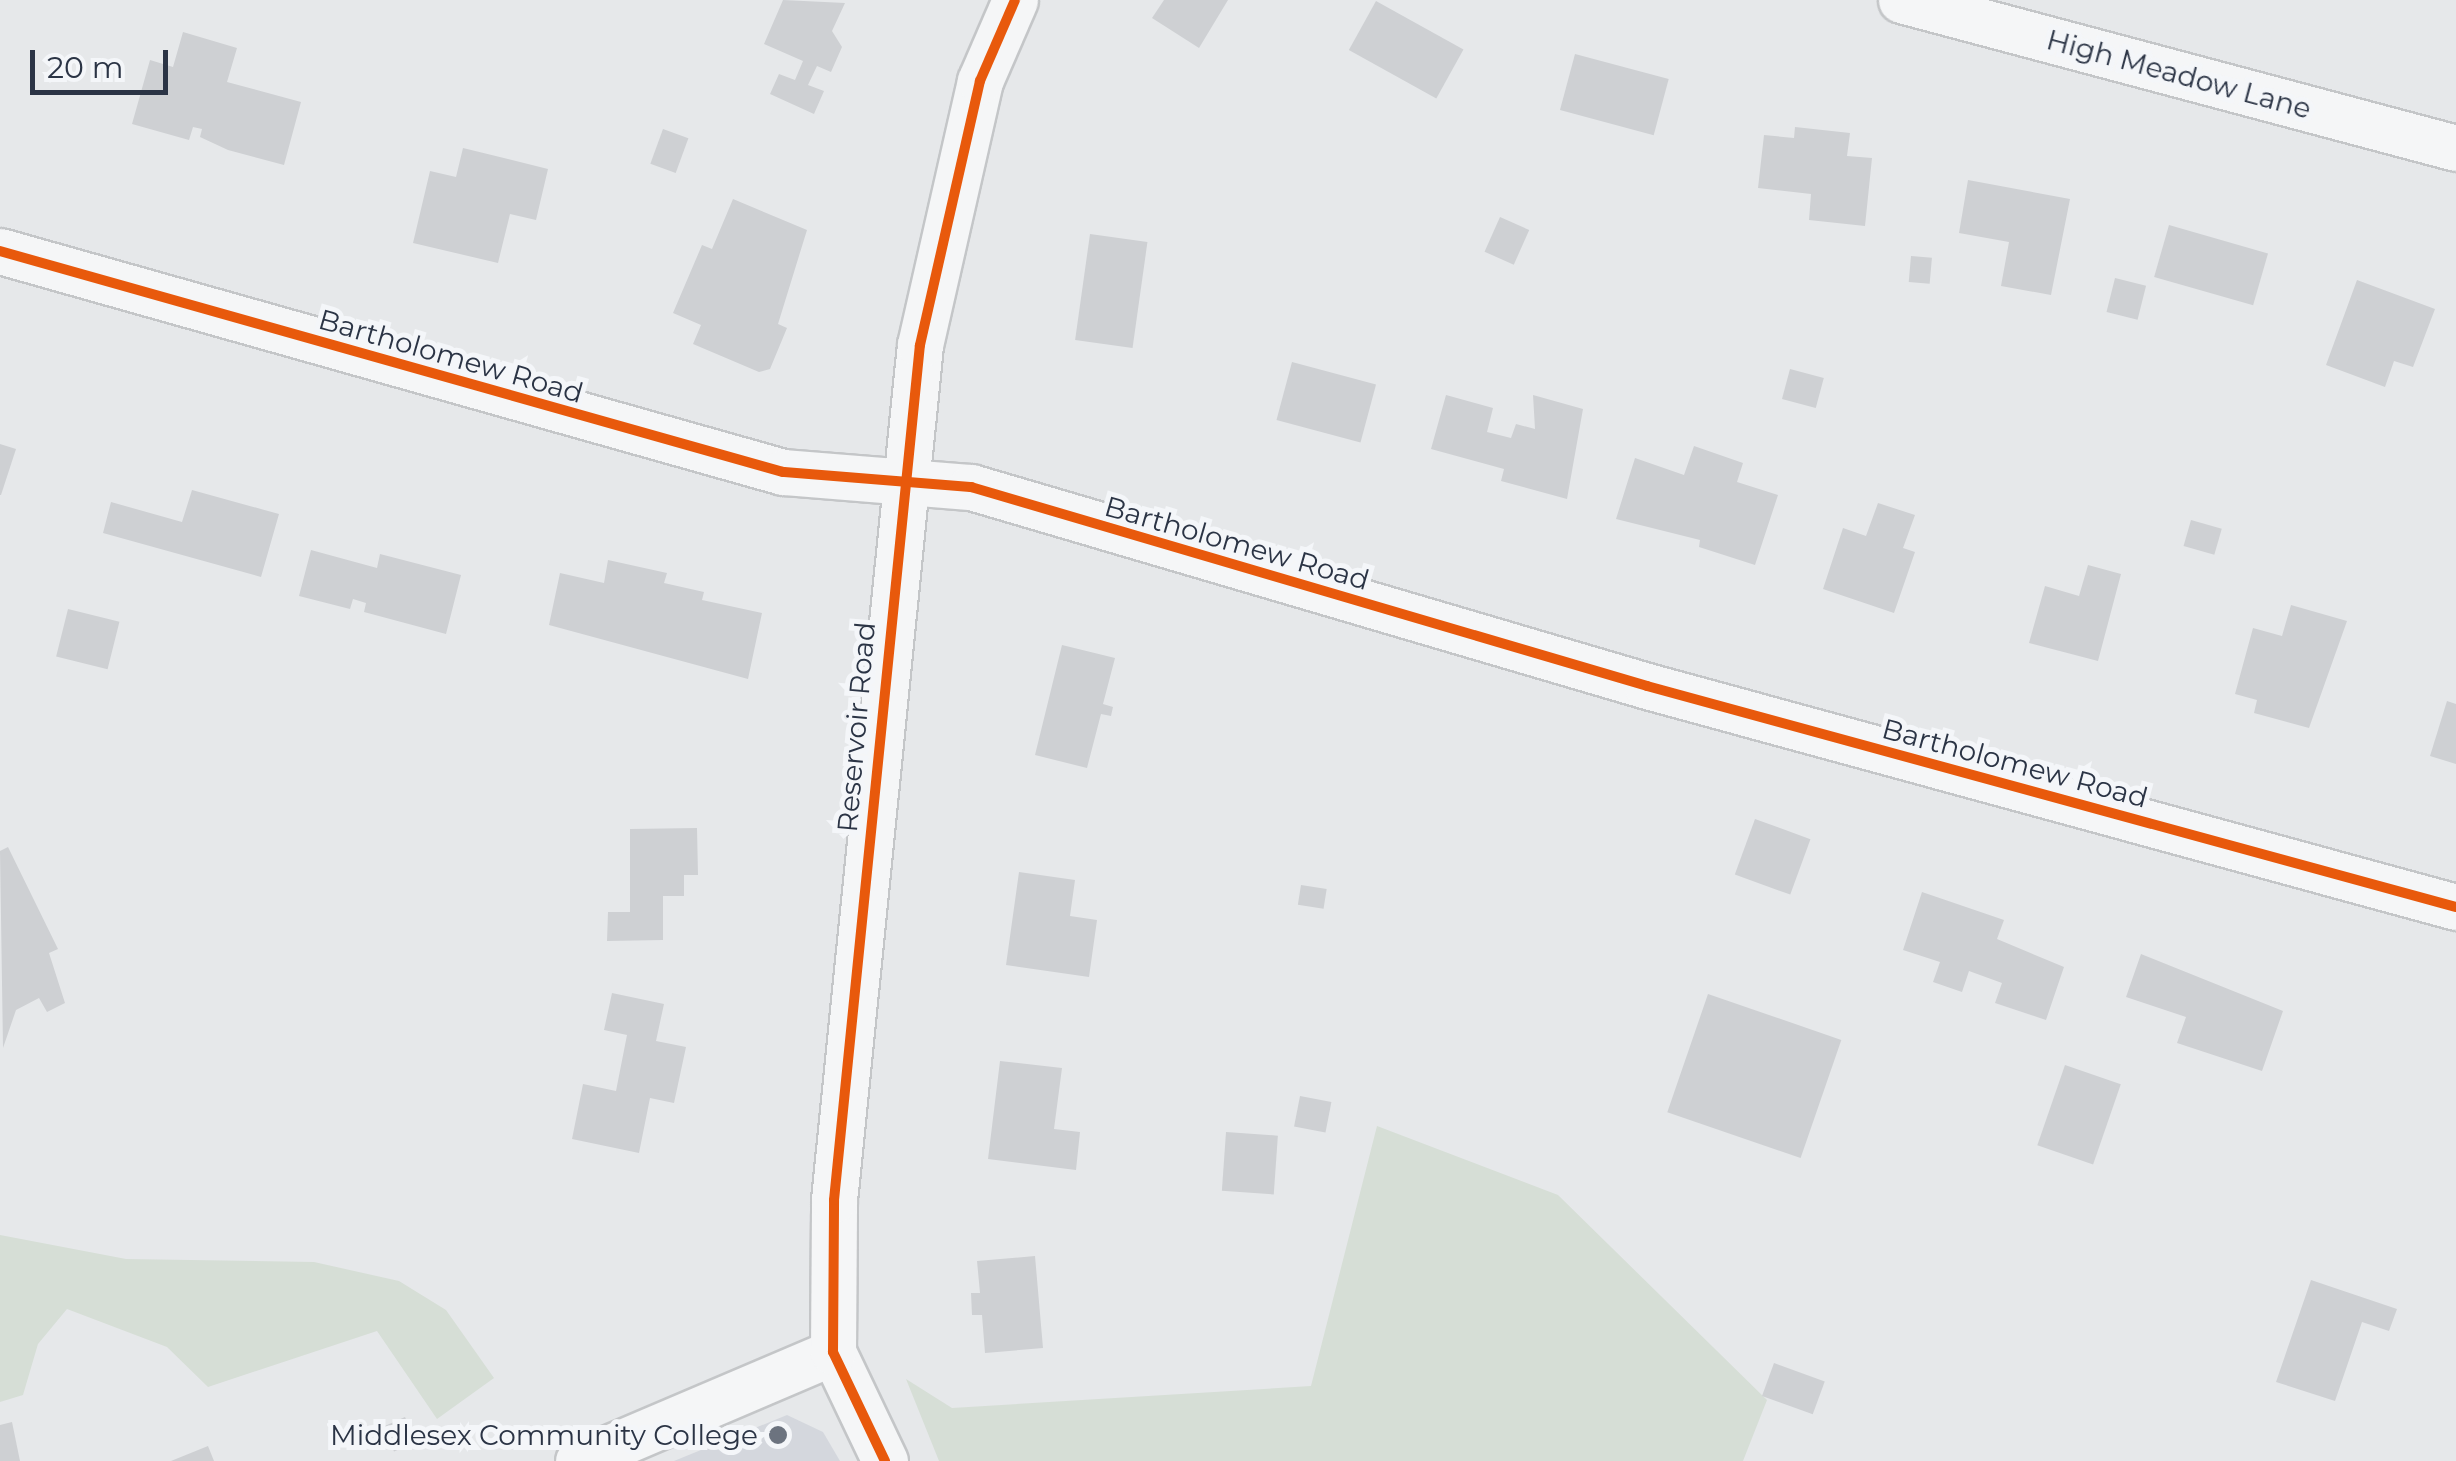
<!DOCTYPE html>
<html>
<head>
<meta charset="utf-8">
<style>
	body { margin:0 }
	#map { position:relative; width:2456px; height:1461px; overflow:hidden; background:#e6e8ea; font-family:Montserrat,sans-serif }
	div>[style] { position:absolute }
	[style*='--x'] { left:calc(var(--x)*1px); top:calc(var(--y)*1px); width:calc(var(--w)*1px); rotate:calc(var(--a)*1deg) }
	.built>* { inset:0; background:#d4d7dd }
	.green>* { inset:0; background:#d6ded6 }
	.building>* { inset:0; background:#ced0d3; transform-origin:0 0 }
	.roads { filter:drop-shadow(2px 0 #c4c6c8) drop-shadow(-2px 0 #c4c6c8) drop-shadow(0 2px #c4c6c8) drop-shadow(0 -2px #c4c6c8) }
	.minor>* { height:45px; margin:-22.5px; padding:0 22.5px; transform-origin:22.5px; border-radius:22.5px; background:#f5f6f7 }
	.cycleway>* { height:10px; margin:-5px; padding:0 5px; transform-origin:5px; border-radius:5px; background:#e8590c }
	.dots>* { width:28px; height:28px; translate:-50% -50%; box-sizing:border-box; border:5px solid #f4f6f9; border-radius:50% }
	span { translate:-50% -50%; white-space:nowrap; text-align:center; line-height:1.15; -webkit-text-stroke:10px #f4f6f9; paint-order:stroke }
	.street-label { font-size:28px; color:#2b3445 }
	.poi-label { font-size:28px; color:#2b3445 }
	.right { translate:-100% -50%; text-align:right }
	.scale { position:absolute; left:30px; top:50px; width:138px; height:45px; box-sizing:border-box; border:5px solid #2b3445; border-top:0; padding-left:12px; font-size:30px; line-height:35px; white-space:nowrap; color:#2b3445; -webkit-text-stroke:8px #f4f6f9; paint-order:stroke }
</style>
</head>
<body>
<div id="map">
	<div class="built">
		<div style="clip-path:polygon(787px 1415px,823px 1432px,840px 1461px,674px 1461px)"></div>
	</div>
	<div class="green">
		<div style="clip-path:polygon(1377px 1126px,1558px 1195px,1767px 1400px,1743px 1461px,939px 1461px,906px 1379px,952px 1408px,1311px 1386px)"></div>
		<div style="clip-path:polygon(0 1235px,126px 1259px,314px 1262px,399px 1281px,446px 1310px,494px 1378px,437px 1419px,377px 1331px,208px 1387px,167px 1347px,67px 1309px,38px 1344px,23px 1395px,0 1402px)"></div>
	</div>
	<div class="building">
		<div style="clip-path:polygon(783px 0,845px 3px,832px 31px,842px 47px,831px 72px,817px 66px,808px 85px,824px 91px,814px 114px,770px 94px,779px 74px,795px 80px,803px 61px,764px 44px)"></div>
		<div style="clip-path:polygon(1164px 0,1228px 0,1199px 48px,1152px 18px)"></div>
		<div style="left:1376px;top:1px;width:100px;height:56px;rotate:29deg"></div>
		<div style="clip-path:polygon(183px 32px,237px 48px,227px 82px,301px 102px,284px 165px,228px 150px,200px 137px,202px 129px,193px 127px,189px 140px,132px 124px,150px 60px,173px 67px)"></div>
		<div style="left:1575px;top:54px;width:97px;height:58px;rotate:15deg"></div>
		<div style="clip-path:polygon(1795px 127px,1850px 133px,1847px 156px,1872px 158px,1865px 226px,1809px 220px,1811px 194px,1758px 188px,1764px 135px,1794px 138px)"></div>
		<div style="left:663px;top:129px;width:27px;height:37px;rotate:20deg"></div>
		<div style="clip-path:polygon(463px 148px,548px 169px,536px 220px,510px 214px,498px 263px,413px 243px,430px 171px,456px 177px)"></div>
		<div style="clip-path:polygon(1968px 180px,2070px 199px,2051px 295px,2001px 286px,2009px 242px,1959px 233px)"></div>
		<div style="clip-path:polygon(733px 199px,807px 230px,778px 324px,787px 328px,770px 369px,759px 372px,693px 344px,701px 325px,673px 313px,702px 245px,712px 249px)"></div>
		<div style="left:1500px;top:217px;width:32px;height:38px;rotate:24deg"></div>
		<div style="left:2169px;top:225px;width:103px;height:54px;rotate:16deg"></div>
		<div style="left:1090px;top:234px;width:58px;height:107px;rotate:8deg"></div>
		<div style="left:1911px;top:256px;width:21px;height:26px;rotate:5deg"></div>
		<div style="left:2115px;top:278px;width:32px;height:35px;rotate:14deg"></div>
		<div style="clip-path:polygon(2357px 280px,2435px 309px,2413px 367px,2394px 361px,2385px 387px,2326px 365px)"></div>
		<div style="left:1292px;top:362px;width:87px;height:60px;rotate:15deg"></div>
		<div style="left:1790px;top:369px;width:35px;height:31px;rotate:15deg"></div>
		<div style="clip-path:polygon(1446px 395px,1493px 408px,1487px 432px,1511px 438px,1516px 424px,1535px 429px,1533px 395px,1583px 409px,1567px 499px,1501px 481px,1504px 469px,1431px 449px)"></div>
		<div style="clip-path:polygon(0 444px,16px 449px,1px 495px,0 495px)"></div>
		<div style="clip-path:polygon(1694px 446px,1743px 463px,1737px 482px,1778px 495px,1755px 565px,1699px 547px,1700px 540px,1616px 519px,1635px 458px,1684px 475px)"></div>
		<div style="clip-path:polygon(192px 490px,279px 514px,261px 577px,103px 533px,111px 502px,182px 522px)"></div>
		<div style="clip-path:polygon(1878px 503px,1915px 515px,1903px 548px,1915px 552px,1894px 613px,1823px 589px,1843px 528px,1866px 536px)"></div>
		<div style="left:2191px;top:520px;width:32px;height:27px;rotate:16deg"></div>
		<div style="clip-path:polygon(311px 550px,377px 568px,380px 554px,461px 575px,446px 634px,364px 612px,366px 603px,353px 599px,350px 609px,299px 596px)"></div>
		<div style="clip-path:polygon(608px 560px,667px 573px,664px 583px,704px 592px,702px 600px,762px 613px,748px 679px,549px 625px,560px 573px,604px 583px)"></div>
		<div style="clip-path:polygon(2088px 565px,2121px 574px,2098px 661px,2029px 643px,2045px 586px,2079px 596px)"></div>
		<div style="clip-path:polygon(2291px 605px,2347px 621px,2309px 728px,2254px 713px,2257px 700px,2235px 694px,2253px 628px,2282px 636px)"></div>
		<div style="left:68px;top:609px;width:53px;height:49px;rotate:14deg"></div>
		<div style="clip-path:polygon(1062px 645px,1115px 658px,1103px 704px,1113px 707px,1111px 716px,1101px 714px,1087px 768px,1035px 755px)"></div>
		<div style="clip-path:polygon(2447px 701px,2456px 704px,2456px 764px,2430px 756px)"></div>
		<div style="left:1755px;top:819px;width:59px;height:59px;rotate:20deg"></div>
		<div style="clip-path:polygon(697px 828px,698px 875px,684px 875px,684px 896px,663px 896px,663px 940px,607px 941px,608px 912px,630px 912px,630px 829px)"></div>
		<div style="clip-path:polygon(8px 847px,58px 949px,49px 953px,65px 1003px,47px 1012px,39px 998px,16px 1010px,3px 1048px,0 851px)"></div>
		<div style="clip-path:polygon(1019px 872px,1075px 880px,1070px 916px,1097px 920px,1089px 977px,1006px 965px)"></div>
		<div style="left:1301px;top:885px;width:26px;height:20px;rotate:9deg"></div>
		<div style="clip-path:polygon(1922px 892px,2004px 920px,1997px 939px,2064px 967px,2046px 1020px,1995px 1003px,2002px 983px,1969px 971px,1962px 992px,1933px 982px,1940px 962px,1903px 950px)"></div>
		<div style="clip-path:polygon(2141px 954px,2283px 1011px,2262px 1071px,2177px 1043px,2186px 1017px,2126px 997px)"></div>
		<div style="clip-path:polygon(612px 993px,664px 1004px,656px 1041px,686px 1047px,674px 1103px,650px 1098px,639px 1153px,572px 1139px,583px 1084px,616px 1091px,627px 1035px,604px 1030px)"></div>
		<div style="left:1708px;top:994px;width:141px;height:125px;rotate:19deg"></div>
		<div style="clip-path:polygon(1000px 1061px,1062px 1068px,1054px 1129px,1080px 1132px,1076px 1170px,988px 1159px)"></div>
		<div style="left:2065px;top:1065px;width:59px;height:85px;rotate:19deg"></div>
		<div style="left:1300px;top:1096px;width:32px;height:31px;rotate:11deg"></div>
		<div style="left:1226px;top:1132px;width:52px;height:59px;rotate:4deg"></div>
		<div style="clip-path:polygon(1035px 1256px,1043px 1348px,985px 1353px,982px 1315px,972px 1315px,971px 1293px,980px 1293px,977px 1261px)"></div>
		<div style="clip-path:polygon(2311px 1280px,2397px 1309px,2389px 1331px,2362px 1322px,2335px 1401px,2276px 1382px)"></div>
		<div style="left:1774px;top:1363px;width:54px;height:35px;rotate:20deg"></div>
		<div style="left:405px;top:1417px;width:27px;height:24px;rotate:66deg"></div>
		<div style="clip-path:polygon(12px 1422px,20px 1461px,0 1461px,0 1425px)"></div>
		<div style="clip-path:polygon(208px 1446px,214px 1461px,171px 1461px)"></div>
	</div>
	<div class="roads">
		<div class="minor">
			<div style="--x:1901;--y:0;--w:574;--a:14.93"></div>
			<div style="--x:0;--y:251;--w:814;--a:15.76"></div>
			<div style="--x:783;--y:472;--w:189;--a:4.6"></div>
			<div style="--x:971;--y:487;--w:705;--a:16.4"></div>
			<div style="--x:1647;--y:686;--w:839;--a:15.28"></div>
			<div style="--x:578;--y:1461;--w:277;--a:-23.1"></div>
			<div style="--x:885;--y:1461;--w:121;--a:-115.5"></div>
			<div style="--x:833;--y:1352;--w:152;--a:-89.6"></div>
			<div style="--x:834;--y:1200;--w:859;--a:-84.26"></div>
			<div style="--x:920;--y:345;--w:271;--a:-77.2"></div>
			<div style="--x:980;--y:81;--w:88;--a:-66.6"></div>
		</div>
	</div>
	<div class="cycleway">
		<div style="--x:0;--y:251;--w:814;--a:15.76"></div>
		<div style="--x:783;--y:472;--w:189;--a:4.6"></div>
		<div style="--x:971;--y:487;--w:705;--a:16.4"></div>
		<div style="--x:1647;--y:686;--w:839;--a:15.28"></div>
		<div style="--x:885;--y:1461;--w:121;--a:-115.5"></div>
		<div style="--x:833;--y:1352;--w:152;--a:-89.6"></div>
		<div style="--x:834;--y:1200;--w:859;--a:-84.26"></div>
		<div style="--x:920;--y:345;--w:271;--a:-77.2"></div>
		<div style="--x:980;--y:81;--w:88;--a:-66.6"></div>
	</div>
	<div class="dots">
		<div style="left:778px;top:1435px;background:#6c737f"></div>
	</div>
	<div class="street-label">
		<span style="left:2179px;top:74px;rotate:15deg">High Meadow Lane</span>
		<span style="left:451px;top:356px;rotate:16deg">Bartholomew Road</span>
		<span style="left:1237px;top:543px;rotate:16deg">Bartholomew Road</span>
		<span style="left:856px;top:727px;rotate:-85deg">Reservoir Road</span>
		<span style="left:2015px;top:763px;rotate:15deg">Bartholomew Road</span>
	</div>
	<div class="poi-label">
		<span class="right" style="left:758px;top:1435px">Middlesex Community College</span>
	</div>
	<div class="scale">20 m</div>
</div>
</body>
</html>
